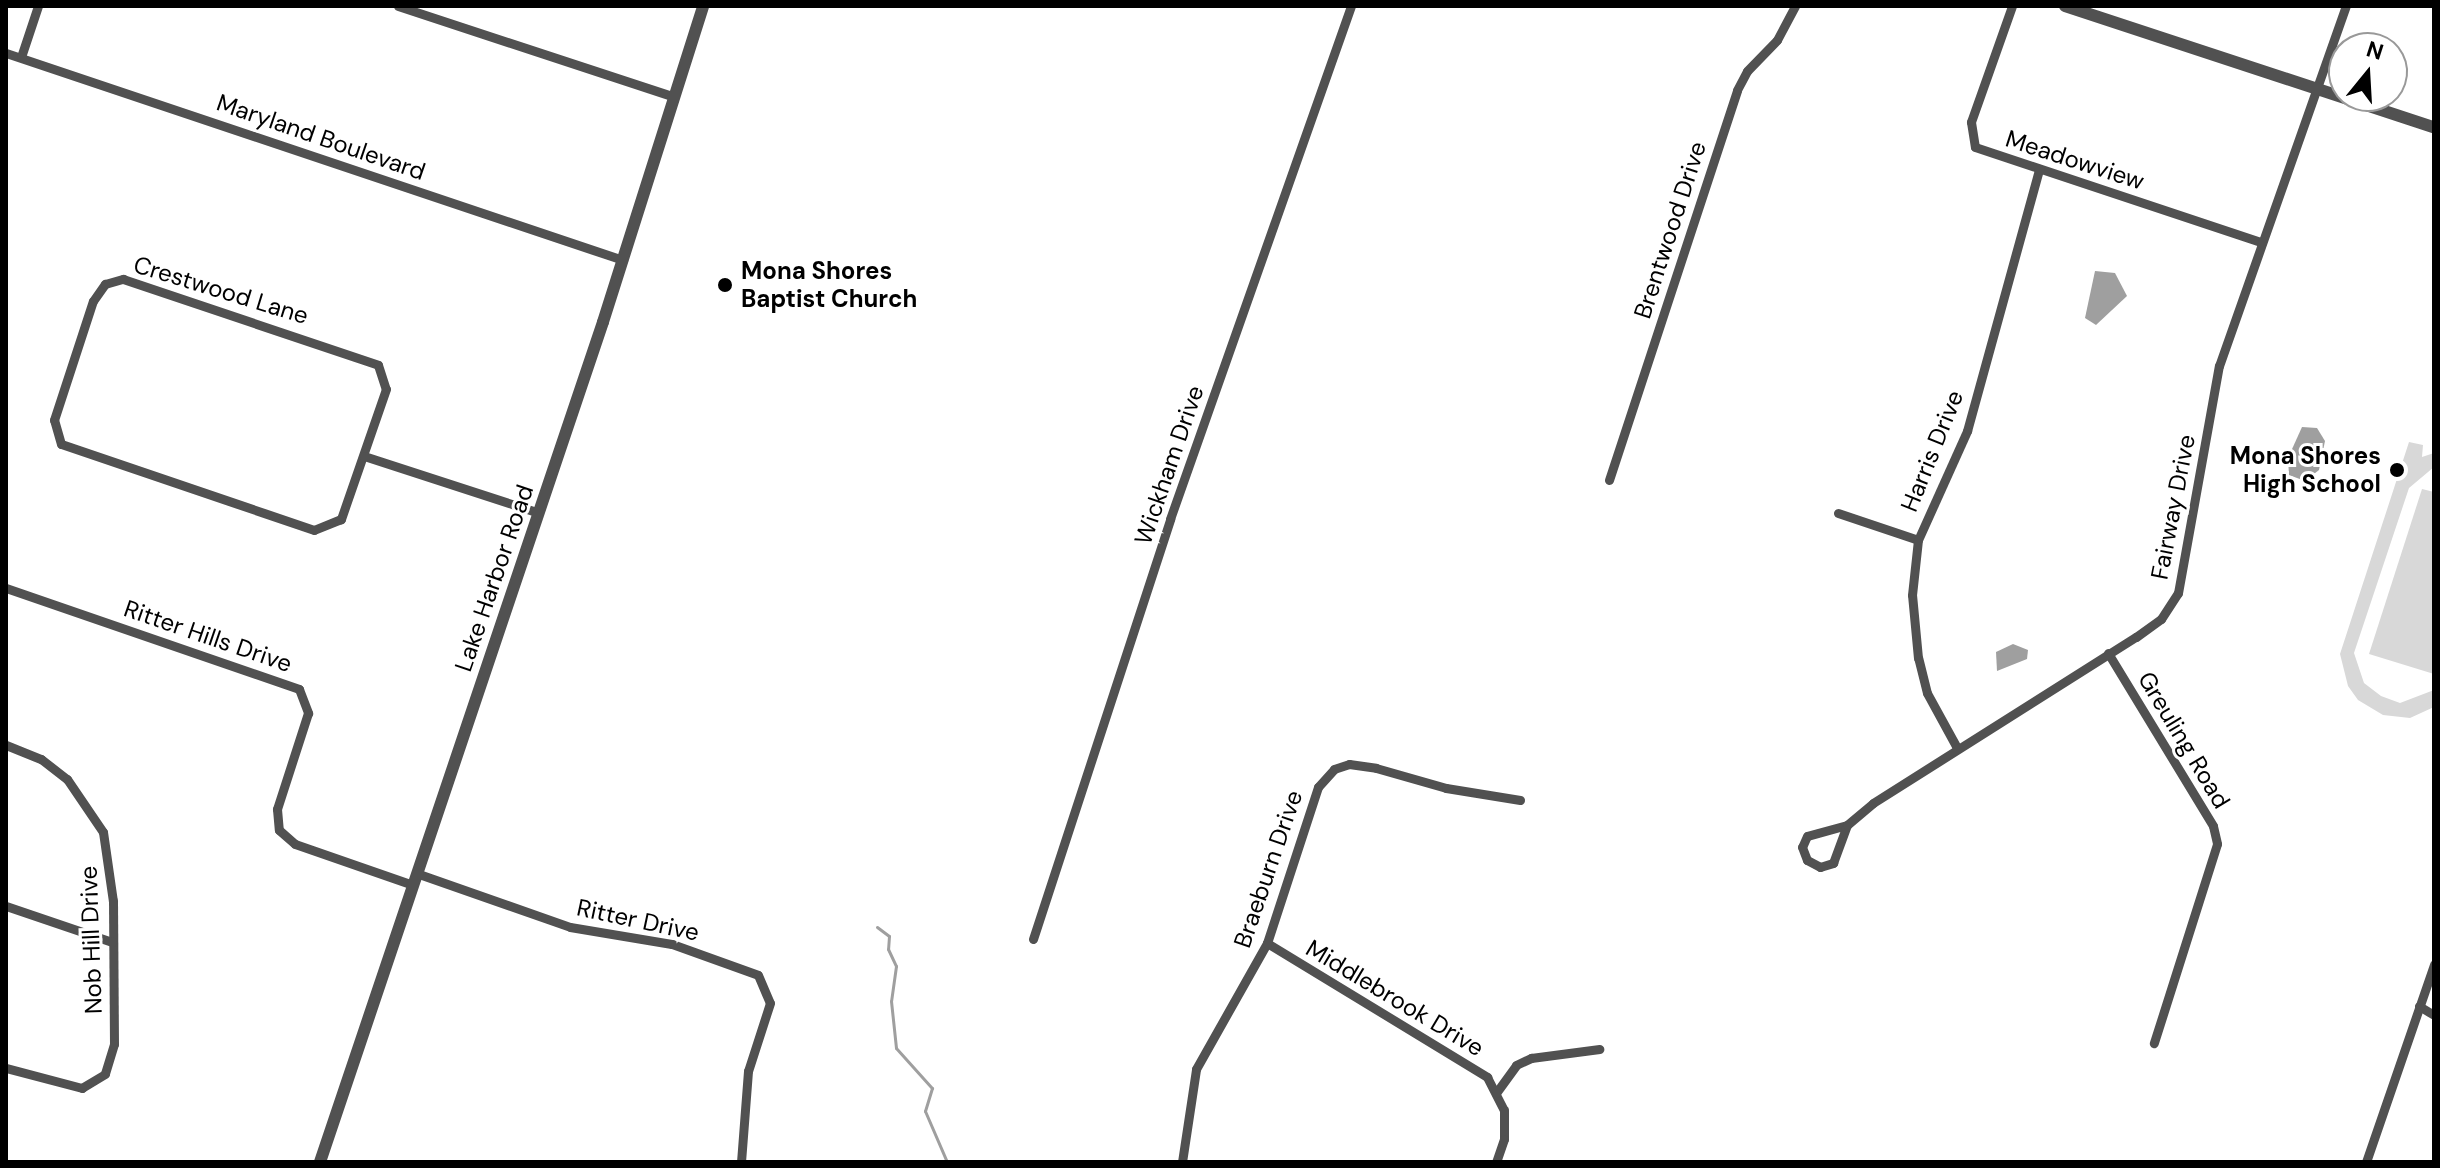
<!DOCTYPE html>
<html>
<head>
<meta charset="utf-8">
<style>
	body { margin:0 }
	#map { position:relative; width:2440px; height:1168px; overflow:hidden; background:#fff; font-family:"DM Sans",sans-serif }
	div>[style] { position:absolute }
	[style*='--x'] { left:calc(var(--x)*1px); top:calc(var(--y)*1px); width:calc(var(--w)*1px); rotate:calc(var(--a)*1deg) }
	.green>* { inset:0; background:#d8d8d8 }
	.water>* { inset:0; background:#9f9f9f }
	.stream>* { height:3px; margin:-1.5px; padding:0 1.5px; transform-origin:1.5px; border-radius:1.5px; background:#9f9f9f }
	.minor>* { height:9px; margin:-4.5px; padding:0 4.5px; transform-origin:4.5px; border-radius:4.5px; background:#515151 }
	.tertiary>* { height:12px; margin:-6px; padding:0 6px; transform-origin:6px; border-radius:6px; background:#515151 }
	.dots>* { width:22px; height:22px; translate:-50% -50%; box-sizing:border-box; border:4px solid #fff; border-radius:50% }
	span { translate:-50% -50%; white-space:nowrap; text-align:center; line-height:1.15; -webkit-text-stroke:6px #fff; paint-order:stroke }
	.street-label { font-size:24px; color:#000 }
	.poi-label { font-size:24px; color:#000; font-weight:700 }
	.left { translate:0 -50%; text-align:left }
	.right { translate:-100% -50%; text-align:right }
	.frame { position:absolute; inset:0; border:8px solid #000; pointer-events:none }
	.north { position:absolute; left:2328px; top:32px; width:80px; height:80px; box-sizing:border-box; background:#fff; border:2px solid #999; border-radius:50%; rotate:18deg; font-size:22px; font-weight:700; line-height:32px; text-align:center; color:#000 }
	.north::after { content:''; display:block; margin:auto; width:28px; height:36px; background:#000; clip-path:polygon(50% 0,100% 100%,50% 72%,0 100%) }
</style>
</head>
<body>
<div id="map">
	<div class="green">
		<div style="clip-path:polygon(2409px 442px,2423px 445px,2422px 457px,2434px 453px,2434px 467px,2409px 488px,2354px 653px,2364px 683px,2381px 696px,2400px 703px,2434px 690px,2434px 707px,2410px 718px,2383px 715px,2358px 700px,2348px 686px,2340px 654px)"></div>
		<div style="clip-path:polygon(2422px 489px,2434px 492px,2434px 674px,2369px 654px)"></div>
	</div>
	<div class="water">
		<div style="clip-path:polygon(2095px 271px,2115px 273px,2127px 296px,2096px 325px,2085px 318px)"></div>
		<div style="clip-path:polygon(2302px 427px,2317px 428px,2325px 441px,2319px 470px,2305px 481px,2289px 475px,2288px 458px)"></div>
		<div style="clip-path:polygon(2013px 644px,2028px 650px,2027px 659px,1997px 671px,1996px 652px)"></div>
	</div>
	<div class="stream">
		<div style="--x:877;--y:927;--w:15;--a:37"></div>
		<div style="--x:889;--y:936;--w:13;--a:94"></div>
		<div style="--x:888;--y:949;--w:19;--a:65"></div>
		<div style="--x:896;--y:966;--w:35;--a:98"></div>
		<div style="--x:891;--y:1001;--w:47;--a:83.9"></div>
		<div style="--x:896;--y:1048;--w:54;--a:48"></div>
		<div style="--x:932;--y:1088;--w:24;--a:107"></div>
		<div style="--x:925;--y:1111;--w:56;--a:66.7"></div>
	</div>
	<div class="minor">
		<div style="--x:398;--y:6;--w:291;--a:18.2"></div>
		<div style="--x:2012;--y:6;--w:123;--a:109.5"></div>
		<div style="--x:1971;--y:122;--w:25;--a:81"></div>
		<div style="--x:1975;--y:147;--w:301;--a:18.4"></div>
		<div style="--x:6;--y:53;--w:651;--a:18.55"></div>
		<div style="--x:21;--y:57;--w:54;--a:-71.6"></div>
		<div style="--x:123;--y:279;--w:269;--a:18.6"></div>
		<div style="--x:378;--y:365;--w:25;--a:72"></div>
		<div style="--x:386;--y:389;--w:138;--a:109.1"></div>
		<div style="--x:341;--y:519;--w:29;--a:158"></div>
		<div style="--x:314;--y:530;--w:267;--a:-161.2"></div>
		<div style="--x:61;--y:444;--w:25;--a:-106"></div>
		<div style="--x:54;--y:420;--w:125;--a:-71.9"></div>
		<div style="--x:93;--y:301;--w:21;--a:-55"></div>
		<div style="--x:105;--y:284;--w:19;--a:-16"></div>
		<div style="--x:364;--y:456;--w:184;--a:18"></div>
		<div style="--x:1609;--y:480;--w:410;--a:-71.8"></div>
		<div style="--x:1737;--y:90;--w:21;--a:-62"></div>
		<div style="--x:1747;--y:71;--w:43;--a:-45.9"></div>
		<div style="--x:1777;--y:40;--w:38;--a:-62"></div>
		<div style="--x:1838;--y:513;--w:84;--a:18.6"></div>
		<div style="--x:6;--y:588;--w:310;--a:19"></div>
		<div style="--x:299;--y:689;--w:26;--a:69"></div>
		<div style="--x:308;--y:713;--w:101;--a:107.9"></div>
		<div style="--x:277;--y:809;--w:21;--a:85"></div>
		<div style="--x:279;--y:830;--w:21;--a:41"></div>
		<div style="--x:295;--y:844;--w:125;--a:19.2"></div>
		<div style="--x:2108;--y:653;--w:202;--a:58.7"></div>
		<div style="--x:2213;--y:826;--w:18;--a:77"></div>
		<div style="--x:2217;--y:844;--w:209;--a:107.6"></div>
		<div style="--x:6;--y:745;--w:38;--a:22"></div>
		<div style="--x:41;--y:759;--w:33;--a:38"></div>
		<div style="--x:67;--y:779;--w:64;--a:55.8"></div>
		<div style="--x:103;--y:832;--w:70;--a:81.8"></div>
		<div style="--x:113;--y:901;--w:143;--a:89.6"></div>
		<div style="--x:114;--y:1044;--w:31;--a:107"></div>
		<div style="--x:105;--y:1074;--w:27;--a:149"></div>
		<div style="--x:82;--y:1088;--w:79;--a:-165.3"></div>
		<div style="--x:1956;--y:746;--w:60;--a:-118.7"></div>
		<div style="--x:1927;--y:693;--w:36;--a:-104"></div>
		<div style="--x:1918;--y:658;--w:63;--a:-95.4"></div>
		<div style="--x:1912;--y:595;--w:55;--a:-83.8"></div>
		<div style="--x:1918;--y:540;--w:120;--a:-65.8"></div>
		<div style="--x:1967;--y:431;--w:272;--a:-74.6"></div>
		<div style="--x:1847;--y:825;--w:41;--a:164.6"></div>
		<div style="--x:1807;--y:836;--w:12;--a:114"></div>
		<div style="--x:1802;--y:847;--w:14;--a:69"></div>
		<div style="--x:1807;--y:860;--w:15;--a:28"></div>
		<div style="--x:1820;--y:867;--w:14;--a:-17"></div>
		<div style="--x:1833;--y:863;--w:40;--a:-69.8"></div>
		<div style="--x:1847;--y:825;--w:34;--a:-40"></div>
		<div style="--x:1873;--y:803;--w:311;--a:-32.3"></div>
		<div style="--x:2136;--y:637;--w:31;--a:-36"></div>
		<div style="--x:2161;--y:619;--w:31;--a:-57"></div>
		<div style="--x:2178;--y:593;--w:231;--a:-79.8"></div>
		<div style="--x:2219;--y:366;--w:382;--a:-70.6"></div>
		<div style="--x:416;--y:873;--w:163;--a:19.3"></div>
		<div style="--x:570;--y:927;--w:103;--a:9.5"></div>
		<div style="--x:672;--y:944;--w:91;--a:19.8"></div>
		<div style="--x:758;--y:975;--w:30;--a:67"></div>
		<div style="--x:770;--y:1003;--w:71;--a:107.9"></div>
		<div style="--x:748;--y:1071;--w:91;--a:94.4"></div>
		<div style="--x:6;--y:906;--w:112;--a:18.8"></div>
		<div style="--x:1033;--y:939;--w:442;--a:-71.9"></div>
		<div style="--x:1170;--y:519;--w:544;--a:-70.57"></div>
		<div style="--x:1267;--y:943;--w:258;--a:31.3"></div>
		<div style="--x:1487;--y:1077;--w:37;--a:63"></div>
		<div style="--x:1504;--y:1110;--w:29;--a:90"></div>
		<div style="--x:1504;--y:1139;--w:24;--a:109"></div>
		<div style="--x:2419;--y:1006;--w:17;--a:31"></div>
		<div style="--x:1496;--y:1093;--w:34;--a:-54"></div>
		<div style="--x:1516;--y:1065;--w:17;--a:-25"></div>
		<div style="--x:1531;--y:1058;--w:69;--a:-7.5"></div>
		<div style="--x:1182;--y:1162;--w:94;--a:-81.4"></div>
		<div style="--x:1196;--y:1069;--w:145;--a:-60.6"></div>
		<div style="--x:1267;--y:943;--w:164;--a:-71.9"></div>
		<div style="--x:1318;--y:787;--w:24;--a:-48"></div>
		<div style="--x:1334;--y:769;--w:16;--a:-18"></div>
		<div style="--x:1349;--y:764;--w:27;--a:8"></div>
		<div style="--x:1376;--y:768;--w:73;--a:15.9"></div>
		<div style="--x:1446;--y:788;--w:75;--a:9.2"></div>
		<div style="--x:2366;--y:1162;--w:209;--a:-71"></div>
	</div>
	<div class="tertiary">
		<div style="--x:2065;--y:6;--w:388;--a:18.2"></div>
		<div style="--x:320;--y:1162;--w:886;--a:-71.38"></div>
		<div style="--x:603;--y:322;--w:331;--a:-72.4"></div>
	</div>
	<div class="dots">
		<div style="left:725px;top:285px;background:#000"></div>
		<div style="left:2397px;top:470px;background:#000"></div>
	</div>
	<div class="street-label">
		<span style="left:321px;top:137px;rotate:19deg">Maryland Boulevard</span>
		<span style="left:2075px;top:160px;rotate:18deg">Meadowview</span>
		<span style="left:1670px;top:230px;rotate:-72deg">Brentwood Drive</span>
		<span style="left:221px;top:290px;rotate:17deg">Crestwood Lane</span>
		<span style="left:1932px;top:451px;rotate:-68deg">Harris Drive</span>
		<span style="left:1169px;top:465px;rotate:-71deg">Wickham Drive</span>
		<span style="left:2173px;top:507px;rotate:-79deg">Fairway Drive</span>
		<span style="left:494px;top:578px;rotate:-71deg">Lake Harbor Road</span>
		<span style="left:208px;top:636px;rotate:19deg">Ritter Hills Drive</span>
		<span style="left:2184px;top:740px;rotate:59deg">Greuling Road</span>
		<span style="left:1268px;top:869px;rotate:-71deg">Braeburn Drive</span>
		<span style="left:638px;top:920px;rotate:12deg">Ritter Drive</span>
		<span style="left:91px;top:940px;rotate:-92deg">Nob Hill Drive</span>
		<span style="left:1395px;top:998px;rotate:31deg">Middlebrook Drive</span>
	</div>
	<div class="poi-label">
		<span class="left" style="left:741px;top:285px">Mona Shores<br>Baptist Church</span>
		<span class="right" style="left:2381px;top:470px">Mona Shores<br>High School</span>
	</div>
	<div class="frame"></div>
	<div class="north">N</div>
</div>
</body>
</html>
